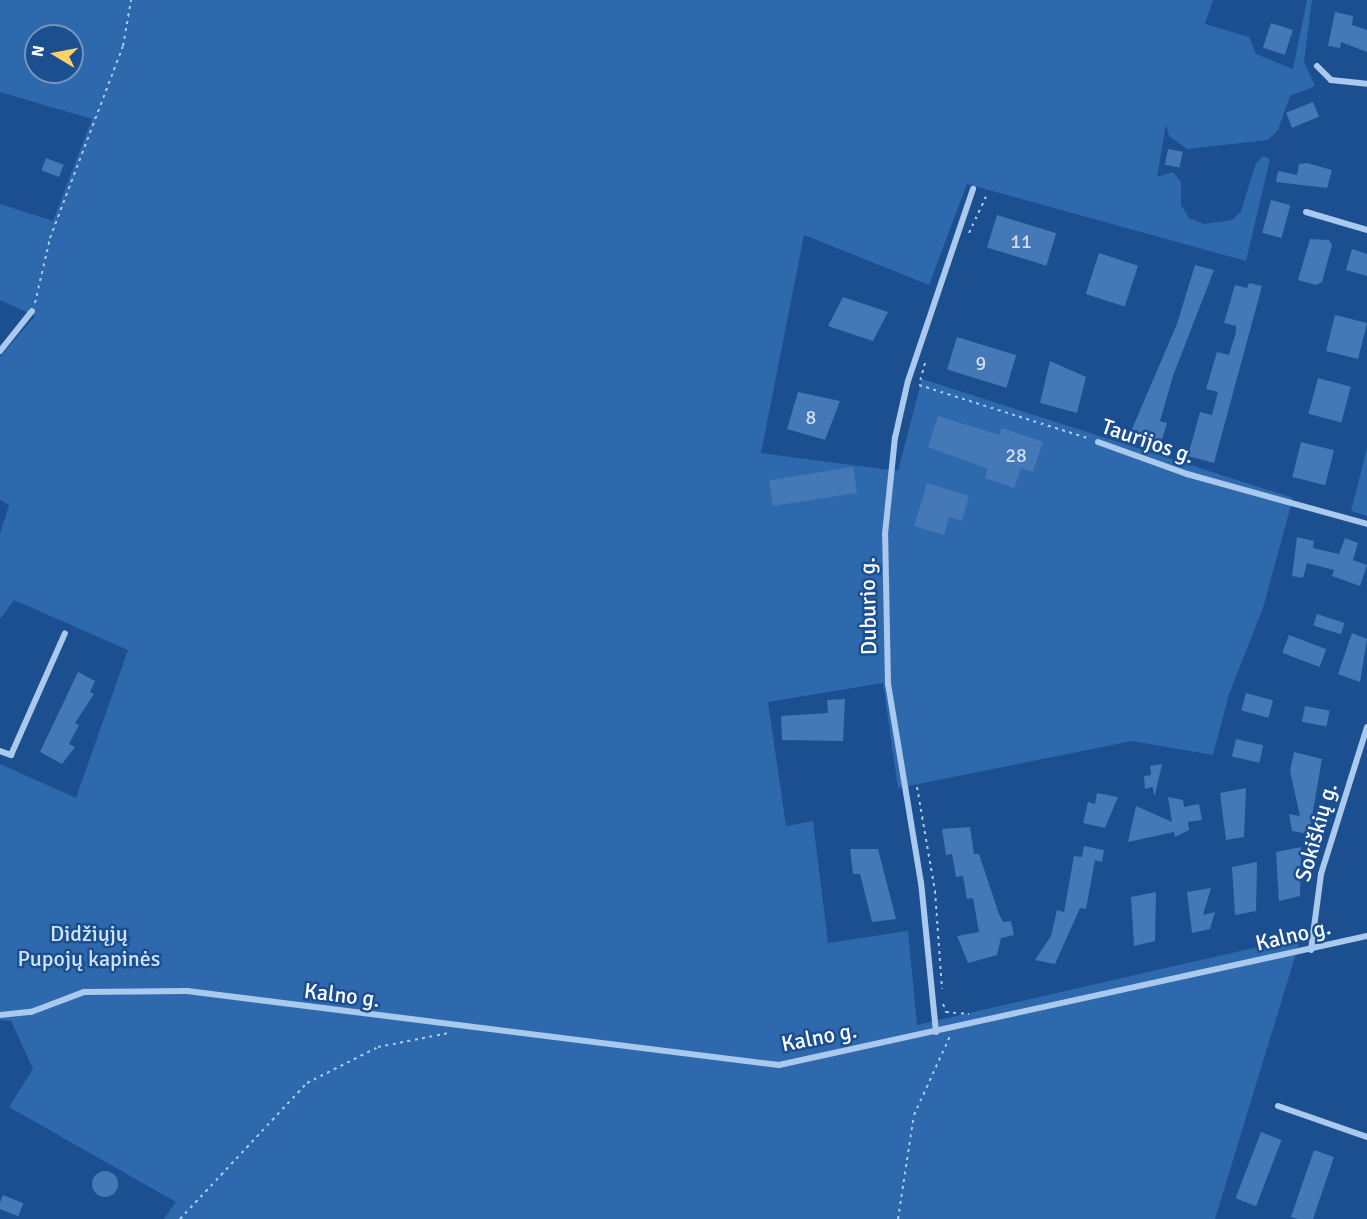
<!DOCTYPE html>
<html>
<head>
<meta charset="utf-8">
<style>
	body { margin:0 }
	#map { position:relative; width:1367px; height:1219px; overflow:hidden; background:#1b4f8f; font-family:Signika,sans-serif }
	div>[style] { position:absolute }
	[style*='--x'] { left:calc(var(--x)*1px); top:calc(var(--y)*1px); width:calc(var(--w)*1px); rotate:calc(var(--a)*1deg) }
	.green>* { inset:0; background:#2e69ad }
	.building>* { inset:0; background:#4478b7; transform-origin:0 0 }
	.round { border-radius:50% }
	.path>* { height:2px; margin-top:-1px; transform-origin:0; background:repeating-linear-gradient(90deg,#a9c9ee 0 3px,transparent 0 7.5px) }
	.street>* { height:6px; margin:-3px; padding:0 3px; transform-origin:3px; border-radius:3px; background:#a9c9ee }
	span { translate:-50% -50%; white-space:nowrap; text-align:center; line-height:1.15; -webkit-text-stroke:5px #1b4f8f; paint-order:stroke }
	.number-label { font-size:20px; color:#d0dded }
	.number-label span { -webkit-text-stroke-width:0 }
	.street-label { font-size:22px; color:#fff }
	.park-label { font-size:22px; color:#cfe3fa }
	.north { position:absolute; left:24px; top:24px; width:60px; height:60px; box-sizing:border-box; background:#1b4f8f; border:2px solid #7695bc; border-radius:50%; rotate:280deg; font-size:16px; font-weight:700; line-height:24px; text-align:center; color:#fff }
	.north::after { content:''; display:block; margin:auto; width:21px; height:27px; background:#ffd166; clip-path:polygon(50% 0,100% 100%,50% 72%,0 100%) }
</style>
</head>
<body>
<div id="map">
	<div class="green">
		<div style="clip-path:polygon(evenodd,0 0,1213px 0,1205px 24px,1249px 37px,1256px 54px,1293px 69px,1307px 0,1312px 0,1304px 62px,1315px 86px,1290px 96px,1278px 130px,1268px 140px,1187px 149px,1169px 136px,1166px 124px,1157px 177px,1173px 172px,1181px 182px,1181px 205px,1189px 218px,1204px 224px,1232px 220px,1241px 211px,1256px 163px,1263px 156px,1270px 159px,1246px 261px,967px 184px,929px 285px,804px 235px,761px 453px,898px 471px,922px 379px,1293px 498px,1263px 608px,1229px 694px,1213px 755px,1132px 741px,898px 788px,883px 683px,768px 702px,786px 826px,813px 821px,828px 943px,908px 931px,917px 1025px,1301px 937px,1215px 1219px,164px 1219px,176px 1202px,9px 1107px,33px 1069px,11px 1021px,0 1020px,0 764px,76px 798px,128px 650px,14px 600px,0 619px,0 534px,9px 505px,0 500px,0 357px,35px 316px,0 300px,0 204px,53px 221px,92px 119px,0 92px,0 0,36px 36px,72px 36px,72px 72px,36px 72px,36px 36px)"></div>
		<div style="clip-path:polygon(1367px 448px,1367px 516px,1351px 511px)"></div>
	</div>
	<div class="building">
		<div style="clip-path:polygon(1335px 12px,1353px 16px,1352px 25px,1367px 30px,1367px 52px,1341px 42px,1340px 48px,1328px 46px)"></div>
		<div style="left:1271px;top:23px;width:23px;height:26px;rotate:18deg"></div>
		<div style="left:1313px;top:102px;width:16px;height:29px;rotate:68deg"></div>
		<div style="left:1168px;top:149px;width:15px;height:16px;rotate:11deg"></div>
		<div style="left:46px;top:158px;width:19px;height:13px;rotate:21deg"></div>
		<div style="clip-path:polygon(1307px 163px,1332px 170px,1327px 188px,1276px 182px,1278px 171px,1297px 175px,1299px 164px)"></div>
		<div style="left:1271px;top:200px;width:20px;height:34px;rotate:15deg"></div>
		<div style="left:997px;top:215px;width:62px;height:34px;rotate:17deg"></div>
		<div style="clip-path:polygon(1310px 239px,1329px 240px,1332px 245px,1322px 282px,1316px 285px,1298px 280px)"></div>
		<div style="clip-path:polygon(1352px 249px,1367px 254px,1367px 276px,1346px 270px)"></div>
		<div style="left:1099px;top:253px;width:41px;height:43px;rotate:18deg"></div>
		<div style="clip-path:polygon(1195px 265px,1214px 270px,1173px 376px,1160px 421px,1167px 423px,1161px 443px,1132px 429px,1177px 324px)"></div>
		<div style="clip-path:polygon(1249px 283px,1262px 286px,1214px 463px,1188px 456px,1200px 412px,1212px 415px,1218px 392px,1206px 389px,1217px 352px,1229px 355px,1236px 332px,1236px 326px,1224px 323px,1235px 285px,1247px 288px)"></div>
		<div style="clip-path:polygon(843px 297px,888px 312px,873px 341px,828px 326px)"></div>
		<div style="left:1335px;top:315px;width:33px;height:37px;rotate:14deg"></div>
		<div style="left:957px;top:337px;width:62px;height:34px;rotate:17deg"></div>
		<div style="clip-path:polygon(1050px 361px,1086px 377px,1077px 413px,1040px 403px)"></div>
		<div style="left:1318px;top:378px;width:34px;height:37px;rotate:15deg"></div>
		<div style="clip-path:polygon(798px 392px,840px 401px,825px 440px,787px 429px)"></div>
		<div style="clip-path:polygon(938px 416px,999px 435px,1002px 428px,1043px 442px,1033px 472px,1021px 468px,1014px 488px,985px 478px,988px 469px,928px 447px)"></div>
		<div style="left:1301px;top:442px;width:34px;height:36px;rotate:14deg"></div>
		<div style="left:853px;top:467px;width:26px;height:85px;rotate:81deg"></div>
		<div style="clip-path:polygon(927px 483px,969px 496px,962px 521px,949px 517px,944px 535px,914px 526px)"></div>
		<div style="clip-path:polygon(1297px 537px,1314px 541px,1313px 548px,1339px 554px,1345px 538px,1358px 543px,1353px 560px,1367px 565px,1360px 586px,1332px 576px,1334px 570px,1307px 563px,1303px 578px,1292px 576px)"></div>
		<div style="left:1317px;top:614px;width:29px;height:12px;rotate:18deg"></div>
		<div style="clip-path:polygon(1352px 633px,1367px 639px,1360px 682px,1338px 674px)"></div>
		<div style="left:1289px;top:635px;width:40px;height:19px;rotate:21deg"></div>
		<div style="clip-path:polygon(78px 672px,95px 681px,90px 692px,94px 694px,75px 723px,79px 725px,69px 744px,75px 747px,62px 764px,40px 752px)"></div>
		<div style="left:1246px;top:693px;width:28px;height:18px;rotate:15deg"></div>
		<div style="clip-path:polygon(845px 699px,843px 741px,782px 740px,781px 716px,828px 713px,827px 700px)"></div>
		<div style="left:1305px;top:706px;width:25px;height:16px;rotate:11deg"></div>
		<div style="left:1236px;top:739px;width:28px;height:18px;rotate:13deg"></div>
		<div style="clip-path:polygon(1294px 752px,1322px 759px,1309px 834px,1292px 831px,1289px 814px,1300px 816px,1290px 771px)"></div>
		<div style="clip-path:polygon(1162px 764px,1155px 795px,1154px 795px,1153px 787px,1145px 789px,1144px 776px,1151px 775px,1150px 766px)"></div>
		<div style="clip-path:polygon(1246px 788px,1244px 837px,1226px 840px,1220px 793px)"></div>
		<div style="clip-path:polygon(1097px 793px,1118px 797px,1105px 828px,1083px 823px,1088px 802px,1095px 804px)"></div>
		<div style="clip-path:polygon(1168px 797px,1183px 800px,1184px 807px,1199px 804px,1202px 820px,1188px 822px,1189px 830px,1175px 837px,1174px 832px,1128px 842px,1136px 806px,1172px 822px)"></div>
		<div style="clip-path:polygon(970px 827px,974px 854px,979px 854px,999px 914px,1003px 922px,1011px 921px,1014px 935px,1001px 938px,997px 955px,968px 963px,957px 936px,979px 932px,973px 898px,967px 899px,963px 876px,956px 877px,952px 854px,946px 855px,942px 829px)"></div>
		<div style="clip-path:polygon(1084px 846px,1104px 850px,1102px 862px,1095px 860px,1086px 909px,1080px 908px,1055px 964px,1035px 960px,1051px 936px,1057px 910px,1064px 912px,1074px 856px,1082px 857px)"></div>
		<div style="clip-path:polygon(1301px 847px,1300px 896px,1279px 901px,1276px 852px)"></div>
		<div style="clip-path:polygon(850px 849px,878px 849px,896px 919px,872px 922px,860px 874px,853px 874px)"></div>
		<div style="clip-path:polygon(1257px 862px,1256px 911px,1235px 915px,1232px 867px)"></div>
		<div style="clip-path:polygon(1211px 888px,1203px 915px,1215px 912px,1210px 929px,1192px 933px,1187px 892px)"></div>
		<div style="clip-path:polygon(1156px 892px,1155px 941px,1134px 946px,1131px 897px)"></div>
		<div style="left:1261px;top:1132px;width:22px;height:71px;rotate:21deg"></div>
		<div style="clip-path:polygon(1314px 1150px,1334px 1157px,1313px 1219px,1298px 1219px,1291px 1217px)"></div>
		<div class="round" style="left:92px;top:1171px;width:26px;height:26px"></div>
		<div style="left:3px;top:1195px;width:22px;height:14px;rotate:22deg"></div>
	</div>
	<div class="path">
		<div style="--x:969;--y:233;--w:40;--a:-65"></div>
		<div style="--x:35;--y:303;--w:67;--a:-77"></div>
		<div style="--x:50;--y:238;--w:205;--a:-69.2"></div>
		<div style="--x:123;--y:46;--w:47;--a:-80.1"></div>
		<div style="--x:925;--y:363;--w:23;--a:105"></div>
		<div style="--x:919;--y:385;--w:179;--a:17.5"></div>
		<div style="--x:917;--y:787;--w:106;--a:80.2"></div>
		<div style="--x:935;--y:891;--w:98;--a:85.9"></div>
		<div style="--x:943;--y:1004;--w:9;--a:69"></div>
		<div style="--x:946;--y:1012;--w:23;--a:5"></div>
		<div style="--x:180;--y:1219;--w:186;--a:-47"></div>
		<div style="--x:307;--y:1083;--w:80;--a:-26.9"></div>
		<div style="--x:378;--y:1047;--w:72;--a:-11.2"></div>
		<div style="--x:898;--y:1219;--w:105;--a:-81.3"></div>
		<div style="--x:914;--y:1115;--w:87;--a:-65.5"></div>
	</div>
	<div class="street">
		<div style="--x:1317;--y:66;--w:20;--a:45"></div>
		<div style="--x:1331;--y:80;--w:36;--a:6"></div>
		<div style="--x:1306;--y:212;--w:64;--a:16.4"></div>
		<div style="--x:0;--y:351;--w:51;--a:-51.3"></div>
		<div style="--x:1098;--y:442;--w:95;--a:19.8"></div>
		<div style="--x:1187;--y:474;--w:187;--a:15.5"></div>
		<div style="--x:0;--y:751;--w:12;--a:20"></div>
		<div style="--x:11;--y:755;--w:133;--a:-66.1"></div>
		<div style="--x:1311;--y:950;--w:77;--a:-82.5"></div>
		<div style="--x:1321;--y:874;--w:154;--a:-72.6"></div>
		<div style="--x:0;--y:1015;--w:31;--a:-6"></div>
		<div style="--x:31;--y:1012;--w:57;--a:-20.7"></div>
		<div style="--x:84;--y:992;--w:103;--a:-0.6"></div>
		<div style="--x:187;--y:991;--w:597;--a:7.13"></div>
		<div style="--x:779;--y:1065;--w:602;--a:-12.37"></div>
		<div style="--x:936;--y:1032;--w:150;--a:-95.7"></div>
		<div style="--x:921;--y:883;--w:202;--a:-99.4"></div>
		<div style="--x:888;--y:684;--w:150;--a:-91.1"></div>
		<div style="--x:885;--y:534;--w:97;--a:-84.1"></div>
		<div style="--x:895;--y:438;--w:58;--a:-77.2"></div>
		<div style="--x:908;--y:381;--w:203;--a:-71.3"></div>
		<div style="--x:1278;--y:1106;--w:94;--a:19.2"></div>
	</div>
	<div class="number-label">
		<span style="left:1021px;top:241px">11</span>
		<span style="left:981px;top:363px">9</span>
		<span style="left:811px;top:417px">8</span>
		<span style="left:1016px;top:455px">28</span>
	</div>
	<div class="street-label">
		<span style="left:1148px;top:441px;rotate:19deg">Taurijos g.</span>
		<span style="left:868px;top:606px;rotate:-91deg">Duburio g.</span>
		<span style="left:1316px;top:832px;rotate:-74deg">Sokiškių g.</span>
		<span style="left:1293px;top:935px;rotate:-13deg">Kalno g.</span>
		<span style="left:342px;top:995px;rotate:7deg">Kalno g.</span>
		<span style="left:819px;top:1037px;rotate:-11deg">Kalno g.</span>
	</div>
	<div class="park-label">
		<span style="left:89px;top:946px">Didžiųjų<br>Pupojų kapinės</span>
	</div>
	<div class="north">N</div>
</div>
</body>
</html>
